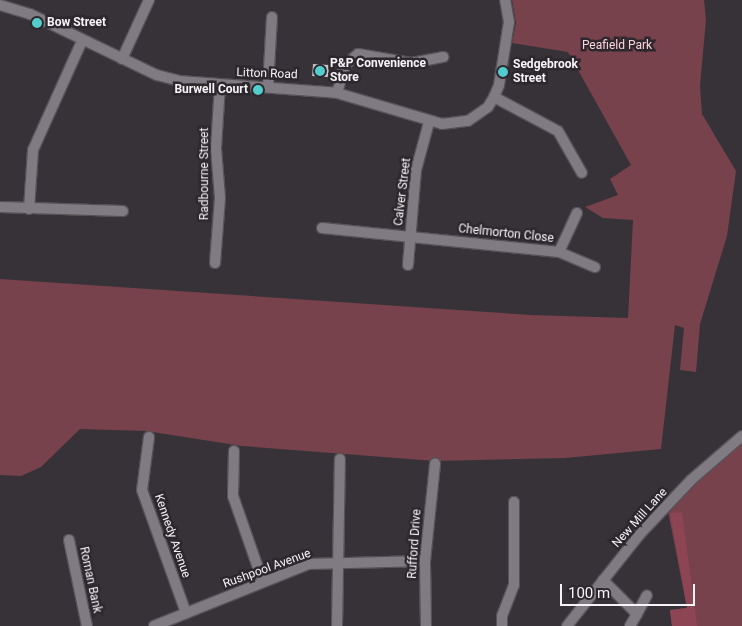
<!DOCTYPE html>
<html>
<head>
<meta charset="utf-8">
<style>
	body { margin:0 }
	#map { position:relative; width:742px; height:626px; overflow:hidden; background:#373238; font-family:Roboto,sans-serif }
	div>[style] { position:absolute }
	[style*='--x'] { left:calc(var(--x)*1px); top:calc(var(--y)*1px); width:calc(var(--w)*1px); rotate:calc(var(--a)*1deg) }
	.green>* { inset:0; background:#77424c }
	.forest>* { inset:0; background:#8d4553 }
	.building>* { inset:0; background:#c6c5ce; transform-origin:0 0 }
	.roads { filter:drop-shadow(1px 0 #565257) drop-shadow(-1px 0 #565257) drop-shadow(0 1px #565257) drop-shadow(0 -1px #565257) }
	.minor>* { height:10px; margin:-5px; padding:0 5px; transform-origin:5px; border-radius:5px; background:#807a82 }
	.dots>* { width:14px; height:14px; translate:-50% -50%; box-sizing:border-box; border:2px solid #2d282e; border-radius:50% }
	span { translate:-50% -50%; white-space:nowrap; text-align:center; line-height:1.15; -webkit-text-stroke:5px #2d282e; paint-order:stroke }
	.poi-label { font-size:12px; color:#f6f3f7; font-weight:700 }
	.left { translate:0 -50%; text-align:left }
	.right { translate:-100% -50%; text-align:right }
	.park-label { font-size:12px; color:#ffd2d8 }
	.street-label { font-size:12px; color:#f6f3f7 }
	.scale { position:absolute; left:560px; top:584px; width:135px; height:22px; box-sizing:border-box; border:2px solid #f6f3f7; border-top:0; padding-left:6px; font-size:15px; line-height:18px; white-space:nowrap; color:#f6f3f7; -webkit-text-stroke:4px #2d282e; paint-order:stroke }
</style>
</head>
<body>
<div id="map">
	<div class="green">
		<div style="clip-path:polygon(512px 0,704px 0,706px 19px,700px 86px,702px 114px,736px 171px,727px 236px,700px 324px,696px 372px,680px 370px,684px 328px,675px 325px,661px 449px,565px 458px,435px 461px,242px 446px,146px 431px,80px 429px,41px 467px,21px 476px,0 475px,0 279px,531px 315px,628px 318px,633px 220px,603px 218px,585px 207px,618px 195px,610px 179px,631px 165px,568px 52px,512px 43px,516px 23px)"></div>
		<div style="clip-path:polygon(742px 438px,742px 626px,672px 626px,670px 610px,687px 608px,667px 506px)"></div>
	</div>
	<div class="forest">
		<div style="clip-path:polygon(682px 512px,697px 626px,672px 626px,670px 610px,687px 608px,670px 513px)"></div>
	</div>
	<div class="building">
		<div style="left:313px;top:64px;width:16px;height:12px;rotate:4deg"></div>
	</div>
	<div class="roads">
		<div class="minor">
			<div style="--x:0;--y:5;--w:31;--a:17"></div>
			<div style="--x:30;--y:14;--w:141;--a:25.7"></div>
			<div style="--x:157;--y:75;--w:23;--a:15"></div>
			<div style="--x:179;--y:81;--w:158;--a:4.3"></div>
			<div style="--x:337;--y:93;--w:109;--a:16.4"></div>
			<div style="--x:442;--y:124;--w:26;--a:-7"></div>
			<div style="--x:468;--y:121;--w:24;--a:-35"></div>
			<div style="--x:488;--y:107;--w:12;--a:-59"></div>
			<div style="--x:494;--y:97;--w:13;--a:-67"></div>
			<div style="--x:499;--y:85;--w:64;--a:-81"></div>
			<div style="--x:509;--y:22;--w:22;--a:-100"></div>
			<div style="--x:122;--y:59;--w:65;--a:-65.4"></div>
			<div style="--x:268;--y:86;--w:69;--a:-86.7"></div>
			<div style="--x:337;--y:93;--w:29;--a:-74"></div>
			<div style="--x:345;--y:65;--w:17;--a:-40"></div>
			<div style="--x:358;--y:54;--w:55;--a:9.5"></div>
			<div style="--x:412;--y:63;--w:32;--a:-11"></div>
			<div style="--x:494;--y:97;--w:72;--a:28"></div>
			<div style="--x:558;--y:131;--w:48;--a:60.3"></div>
			<div style="--x:0;--y:207;--w:123;--a:1.9"></div>
			<div style="--x:29;--y:209;--w:59;--a:-86.1"></div>
			<div style="--x:33;--y:150;--w:120;--a:-65.8"></div>
			<div style="--x:322;--y:228;--w:238;--a:5.8"></div>
			<div style="--x:559;--y:252;--w:39;--a:23"></div>
			<div style="--x:559;--y:252;--w:43;--a:-65.2"></div>
			<div style="--x:215;--y:263;--w:65;--a:-85.6"></div>
			<div style="--x:220;--y:198;--w:50;--a:-94.6"></div>
			<div style="--x:216;--y:148;--w:63;--a:-86.4"></div>
			<div style="--x:408;--y:265;--w:95;--a:-85.2"></div>
			<div style="--x:416;--y:170;--w:50;--a:-74.8"></div>
			<div style="--x:149;--y:437;--w:53;--a:97.5"></div>
			<div style="--x:142;--y:490;--w:131;--a:70.3"></div>
			<div style="--x:234;--y:451;--w:45;--a:91.3"></div>
			<div style="--x:233;--y:496;--w:91;--a:70.8"></div>
			<div style="--x:69;--y:540;--w:88;--a:78.2"></div>
			<div style="--x:603;--y:580;--w:48;--a:45"></div>
			<div style="--x:637;--y:614;--w:21;--a:-62"></div>
			<div style="--x:154;--y:626;--w:167;--a:-21.8"></div>
			<div style="--x:309;--y:564;--w:116;--a:-1.5"></div>
			<div style="--x:337;--y:626;--w:167;--a:-89"></div>
			<div style="--x:426;--y:626;--w:65;--a:-90.9"></div>
			<div style="--x:425;--y:561;--w:98;--a:-84.1"></div>
			<div style="--x:502;--y:626;--w:10;--a:-90"></div>
			<div style="--x:502;--y:616;--w:33;--a:-69"></div>
			<div style="--x:514;--y:585;--w:83;--a:-90"></div>
			<div style="--x:567;--y:626;--w:117;--a:-51.6"></div>
			<div style="--x:640;--y:534;--w:74;--a:-46.6"></div>
			<div style="--x:691;--y:480;--w:67;--a:-40.8"></div>
			<div style="--x:630;--y:626;--w:14;--a:-60"></div>
		</div>
	</div>
	<div class="dots">
		<div style="left:37px;top:23px;background:#53cdcb"></div>
		<div style="left:320px;top:71px;background:#53cdcb"></div>
		<div style="left:503px;top:72px;background:#53cdcb"></div>
		<div style="left:258px;top:90px;background:#53cdcb"></div>
	</div>
	<div class="poi-label">
		<span class="left" style="left:47px;top:23px">Bow Street</span>
		<span class="left" style="left:330px;top:71px">P&amp;P Convenience<br>Store</span>
		<span class="left" style="left:513px;top:72px">Sedgebrook<br>Street</span>
		<span class="right" style="left:248px;top:90px">Burwell Court</span>
	</div>
	<div class="park-label">
		<span style="left:617px;top:46px">Peafield Park</span>
	</div>
	<div class="street-label">
		<span style="left:267px;top:74px;rotate:2deg">Litton Road</span>
		<span style="left:205px;top:174px;rotate:-90deg">Radbourne Street</span>
		<span style="left:403px;top:192px;rotate:-83deg">Calver Street</span>
		<span style="left:506px;top:234px;rotate:6deg">Chelmorton Close</span>
		<span style="left:640px;top:518px;rotate:-48deg">New Mill Lane</span>
		<span style="left:172px;top:536px;rotate:71deg">Kennedy Avenue</span>
		<span style="left:415px;top:544px;rotate:-86deg">Rufford Drive</span>
		<span style="left:267px;top:569px;rotate:-20deg">Rushpool Avenue</span>
		<span style="left:90px;top:580px;rotate:78deg">Roman Bank</span>
	</div>
	<div class="scale">100 m</div>
</div>
</body>
</html>
